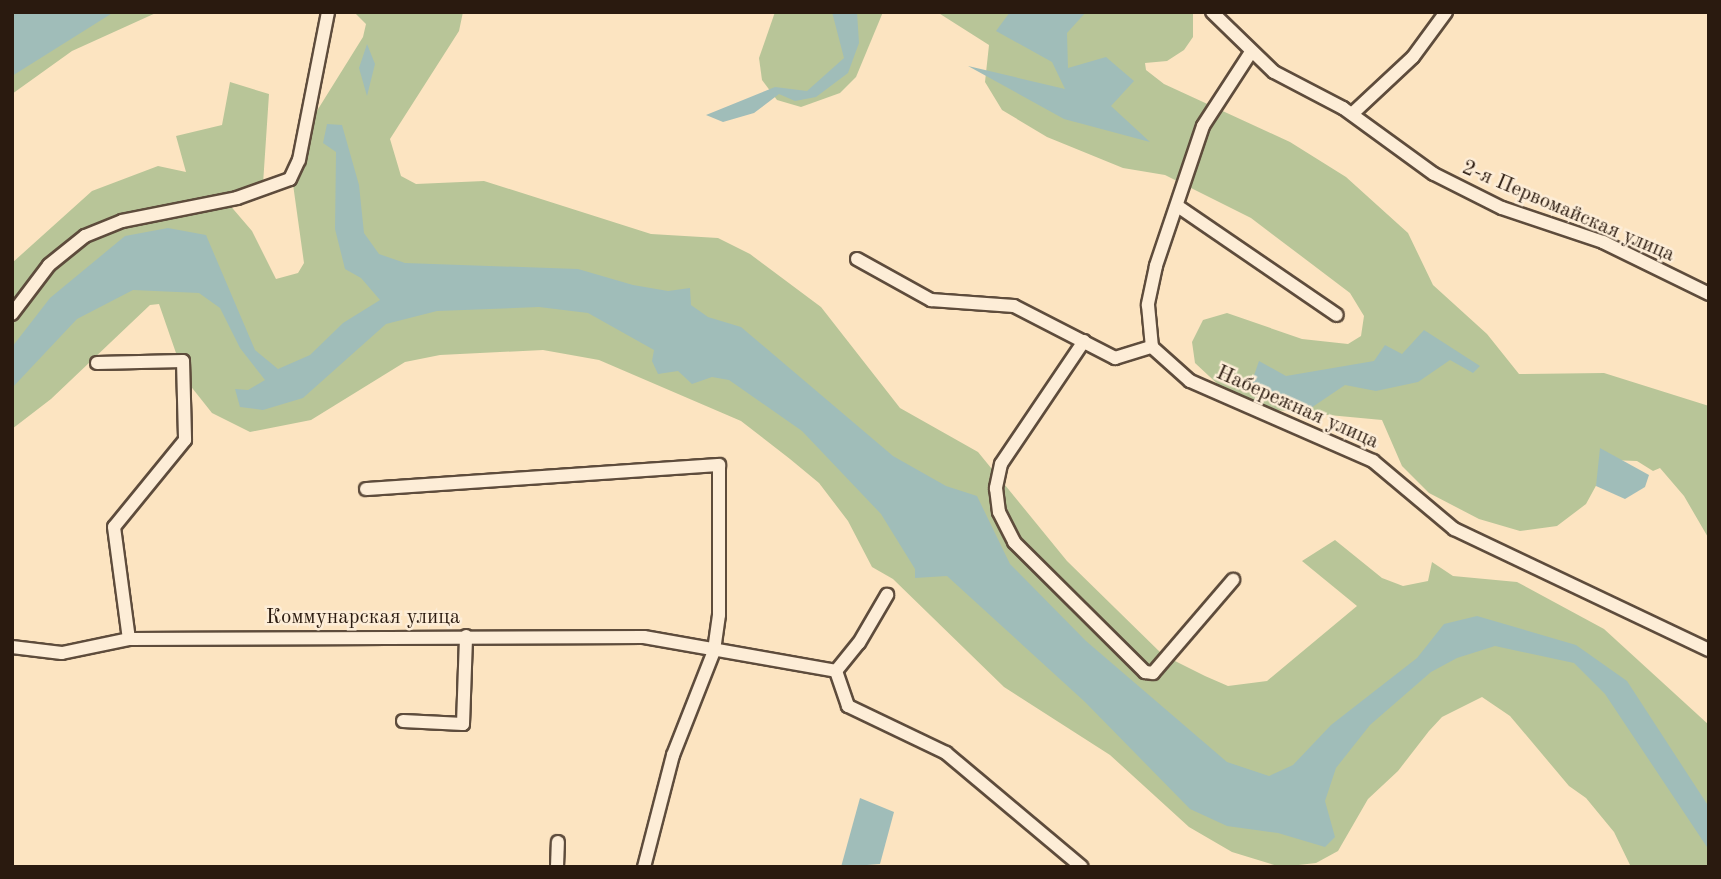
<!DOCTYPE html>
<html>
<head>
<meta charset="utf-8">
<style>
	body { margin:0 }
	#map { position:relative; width:1721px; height:879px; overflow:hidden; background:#fce4c1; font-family:"Old Standard TT",serif }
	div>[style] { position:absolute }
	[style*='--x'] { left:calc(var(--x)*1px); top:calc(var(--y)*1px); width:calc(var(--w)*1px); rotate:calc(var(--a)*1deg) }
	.green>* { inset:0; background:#b8c598 }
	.water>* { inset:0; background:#a0bdb9 }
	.roads { filter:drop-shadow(2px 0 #5e4c3c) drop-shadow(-2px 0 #5e4c3c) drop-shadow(0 2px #5e4c3c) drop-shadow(0 -2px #5e4c3c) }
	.minor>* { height:12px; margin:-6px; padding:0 6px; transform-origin:6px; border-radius:6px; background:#fdedd7 }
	span { translate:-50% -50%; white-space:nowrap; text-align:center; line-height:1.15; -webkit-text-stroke:5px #fdedd7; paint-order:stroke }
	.street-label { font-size:21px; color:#2a1a0f }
	.frame { position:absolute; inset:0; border:14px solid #2a1a0f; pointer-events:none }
</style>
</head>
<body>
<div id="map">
	<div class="green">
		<div style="clip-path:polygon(12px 12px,158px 12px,72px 51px,12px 94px)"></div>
		<div style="clip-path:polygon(354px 12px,463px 12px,459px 31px,390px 139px,401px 176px,416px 184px,484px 181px,651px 234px,718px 238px,750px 254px,821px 307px,900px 408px,978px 452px,1067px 561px,1163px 655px,1205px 676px,1228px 686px,1267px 681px,1357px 606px,1302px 561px,1335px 540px,1382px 578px,1403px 586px,1428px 581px,1432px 562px,1453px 576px,1517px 582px,1604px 629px,1709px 725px,1709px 867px,1631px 867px,1614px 832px,1586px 798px,1569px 786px,1510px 716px,1482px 697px,1442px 717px,1429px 731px,1398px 771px,1368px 799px,1338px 851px,1316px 863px,1281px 867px,1232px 852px,1189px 827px,1110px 755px,1004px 687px,893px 579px,872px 567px,848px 521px,819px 483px,790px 459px,741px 421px,599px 360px,543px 350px,440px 355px,405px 362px,311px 420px,250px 432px,212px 413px,185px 379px,159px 304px,150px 305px,51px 399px,12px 429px,12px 263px,92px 191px,158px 166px,186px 172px,176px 136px,222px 125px,230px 82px,269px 94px,263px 184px,222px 196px,252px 231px,276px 279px,298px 273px,304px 263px,292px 177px,310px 122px,363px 37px,366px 24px)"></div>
		<div style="clip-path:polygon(775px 12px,883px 12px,856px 77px,840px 93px,801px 107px,777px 100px,762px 80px,759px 58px)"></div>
		<div style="clip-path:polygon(937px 12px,1193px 12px,1193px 37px,1184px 50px,1167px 61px,1145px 63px,1146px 70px,1164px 84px,1290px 142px,1346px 177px,1408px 233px,1433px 285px,1487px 334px,1519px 374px,1604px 373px,1709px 406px,1709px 539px,1684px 496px,1660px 468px,1653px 471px,1637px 461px,1610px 460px,1586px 504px,1557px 526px,1520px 531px,1479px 519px,1429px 493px,1402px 466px,1382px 420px,1264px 409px,1224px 390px,1195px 363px,1192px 342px,1203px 320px,1227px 313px,1302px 339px,1348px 344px,1361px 336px,1364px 316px,1350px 293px,1251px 218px,1165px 175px,1123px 168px,1047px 137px,1002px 110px,985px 82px,989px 45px)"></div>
	</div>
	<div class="water">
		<div style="clip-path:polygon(18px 12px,114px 12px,12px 76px,12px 16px)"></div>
		<div style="clip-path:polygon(832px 12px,857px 12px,859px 43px,848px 73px,816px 97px,795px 101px,779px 94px,754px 113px,723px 122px,706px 115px,775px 87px,807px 91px,844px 58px)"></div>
		<div style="clip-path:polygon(1010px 12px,1086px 12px,1067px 33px,1068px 68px,1106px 57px,1134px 81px,1111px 106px,1150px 142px,1064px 119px,968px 66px,1065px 89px,1052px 62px,996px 31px)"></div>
		<div style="clip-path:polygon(367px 44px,375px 64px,367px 96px,359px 68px)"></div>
		<div style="clip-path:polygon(327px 124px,342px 125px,359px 185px,364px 233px,379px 254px,405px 263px,578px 269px,633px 285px,668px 291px,690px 288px,691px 305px,708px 317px,741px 327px,893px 456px,946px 486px,977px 496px,1010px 564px,1086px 641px,1227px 762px,1269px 776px,1293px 765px,1331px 725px,1417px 658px,1444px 624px,1477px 616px,1576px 645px,1627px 681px,1709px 807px,1709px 850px,1605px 694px,1574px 663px,1495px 646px,1457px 658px,1431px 672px,1370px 725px,1336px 768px,1325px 801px,1335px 837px,1325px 847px,1278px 833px,1227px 826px,1190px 809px,1085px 702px,947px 576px,915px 578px,915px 569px,881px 514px,802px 431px,729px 380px,712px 377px,692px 384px,678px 371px,658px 374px,652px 361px,654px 350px,588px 313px,539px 307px,437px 311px,386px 324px,303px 398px,263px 410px,240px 407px,235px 389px,248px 390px,265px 380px,240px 348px,220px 308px,199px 293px,133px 290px,77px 319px,12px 388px,12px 347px,50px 298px,125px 236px,168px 228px,206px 235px,255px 350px,278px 369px,310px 355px,343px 323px,380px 300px,361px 278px,345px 269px,335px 229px,336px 152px,323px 143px)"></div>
		<div style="clip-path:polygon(1424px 330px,1480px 366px,1473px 373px,1450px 360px,1418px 382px,1376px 391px,1345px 385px,1308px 410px,1251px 384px,1259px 361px,1286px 376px,1374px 361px,1385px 345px,1402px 354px)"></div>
		<div style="clip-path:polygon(1600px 448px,1649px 475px,1645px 487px,1625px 499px,1596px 486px)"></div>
		<div style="clip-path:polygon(860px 798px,894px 812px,880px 864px,841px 867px)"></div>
	</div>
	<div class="roads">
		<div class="minor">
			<div style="--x:1212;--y:12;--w:86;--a:44.1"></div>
			<div style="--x:1274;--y:72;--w:78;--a:27.6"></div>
			<div style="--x:1343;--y:108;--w:112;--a:36"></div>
			<div style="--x:1434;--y:174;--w:76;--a:26.6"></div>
			<div style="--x:1502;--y:208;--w:107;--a:18.6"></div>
			<div style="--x:1603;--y:242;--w:118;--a:26.1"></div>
			<div style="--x:1251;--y:52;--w:88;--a:123"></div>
			<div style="--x:1203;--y:126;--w:148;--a:108.6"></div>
			<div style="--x:1156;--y:266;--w:40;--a:102"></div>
			<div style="--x:1148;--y:305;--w:42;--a:84.6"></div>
			<div style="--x:1152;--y:347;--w:51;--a:41.8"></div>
			<div style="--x:1190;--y:381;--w:200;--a:23.6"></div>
			<div style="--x:1373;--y:461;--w:106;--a:40"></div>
			<div style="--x:1454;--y:529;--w:282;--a:25.4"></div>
			<div style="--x:1352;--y:114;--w:83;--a:-43.1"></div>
			<div style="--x:1413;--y:57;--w:56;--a:-53.7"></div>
			<div style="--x:1179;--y:207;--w:191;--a:34.4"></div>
			<div style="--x:857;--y:259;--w:85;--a:29"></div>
			<div style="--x:931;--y:300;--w:83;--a:4.1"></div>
			<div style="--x:1014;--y:306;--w:114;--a:27.2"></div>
			<div style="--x:1115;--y:358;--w:39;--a:-17"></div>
			<div style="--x:12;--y:314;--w:61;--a:-52.9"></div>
			<div style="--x:49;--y:265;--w:46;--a:-38.9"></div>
			<div style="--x:85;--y:236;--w:40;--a:-22"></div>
			<div style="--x:122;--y:221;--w:117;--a:-11.3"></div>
			<div style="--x:237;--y:198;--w:56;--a:-19.7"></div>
			<div style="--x:290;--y:179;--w:21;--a:-65"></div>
			<div style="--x:299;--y:160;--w:151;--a:-78.9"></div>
			<div style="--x:1084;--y:341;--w:148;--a:124"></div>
			<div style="--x:1001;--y:464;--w:25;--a:102"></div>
			<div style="--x:996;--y:488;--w:24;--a:83"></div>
			<div style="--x:999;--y:512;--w:34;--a:63"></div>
			<div style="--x:1014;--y:542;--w:185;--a:44.8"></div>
			<div style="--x:1145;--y:672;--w:8;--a:7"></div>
			<div style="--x:1153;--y:673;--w:123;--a:-49.3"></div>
			<div style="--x:97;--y:363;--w:86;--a:-1.3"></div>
			<div style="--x:183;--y:361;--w:79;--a:88.5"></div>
			<div style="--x:185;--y:440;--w:112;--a:129.2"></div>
			<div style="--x:114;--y:527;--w:113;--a:82.4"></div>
			<div style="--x:366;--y:489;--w:354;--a:-3.9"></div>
			<div style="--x:719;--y:465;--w:150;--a:90"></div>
			<div style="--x:719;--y:615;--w:36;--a:98"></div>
			<div style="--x:714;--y:651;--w:112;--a:111.5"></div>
			<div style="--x:673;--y:755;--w:116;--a:104.5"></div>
			<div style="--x:12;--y:647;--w:50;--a:6.8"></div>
			<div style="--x:62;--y:653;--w:68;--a:-11.8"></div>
			<div style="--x:129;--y:639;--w:515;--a:-0.22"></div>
			<div style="--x:644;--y:637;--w:195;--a:10"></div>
			<div style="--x:836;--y:671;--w:36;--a:-51"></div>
			<div style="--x:859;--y:643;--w:56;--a:-59.7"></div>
			<div style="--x:836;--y:671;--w:37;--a:71"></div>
			<div style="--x:848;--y:706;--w:109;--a:25.6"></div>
			<div style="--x:946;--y:753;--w:177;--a:40"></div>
			<div style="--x:403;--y:721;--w:60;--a:2.9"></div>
			<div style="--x:463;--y:724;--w:88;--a:-88"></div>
			<div style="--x:557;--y:867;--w:25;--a:-88"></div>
		</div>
	</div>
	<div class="street-label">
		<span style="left:1568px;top:212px;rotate:23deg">2-я Первомайская улица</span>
		<span style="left:1297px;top:408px;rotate:24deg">Набережная улица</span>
		<span style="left:363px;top:618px">Коммунарская улица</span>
	</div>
	<div class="frame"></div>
</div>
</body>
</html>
